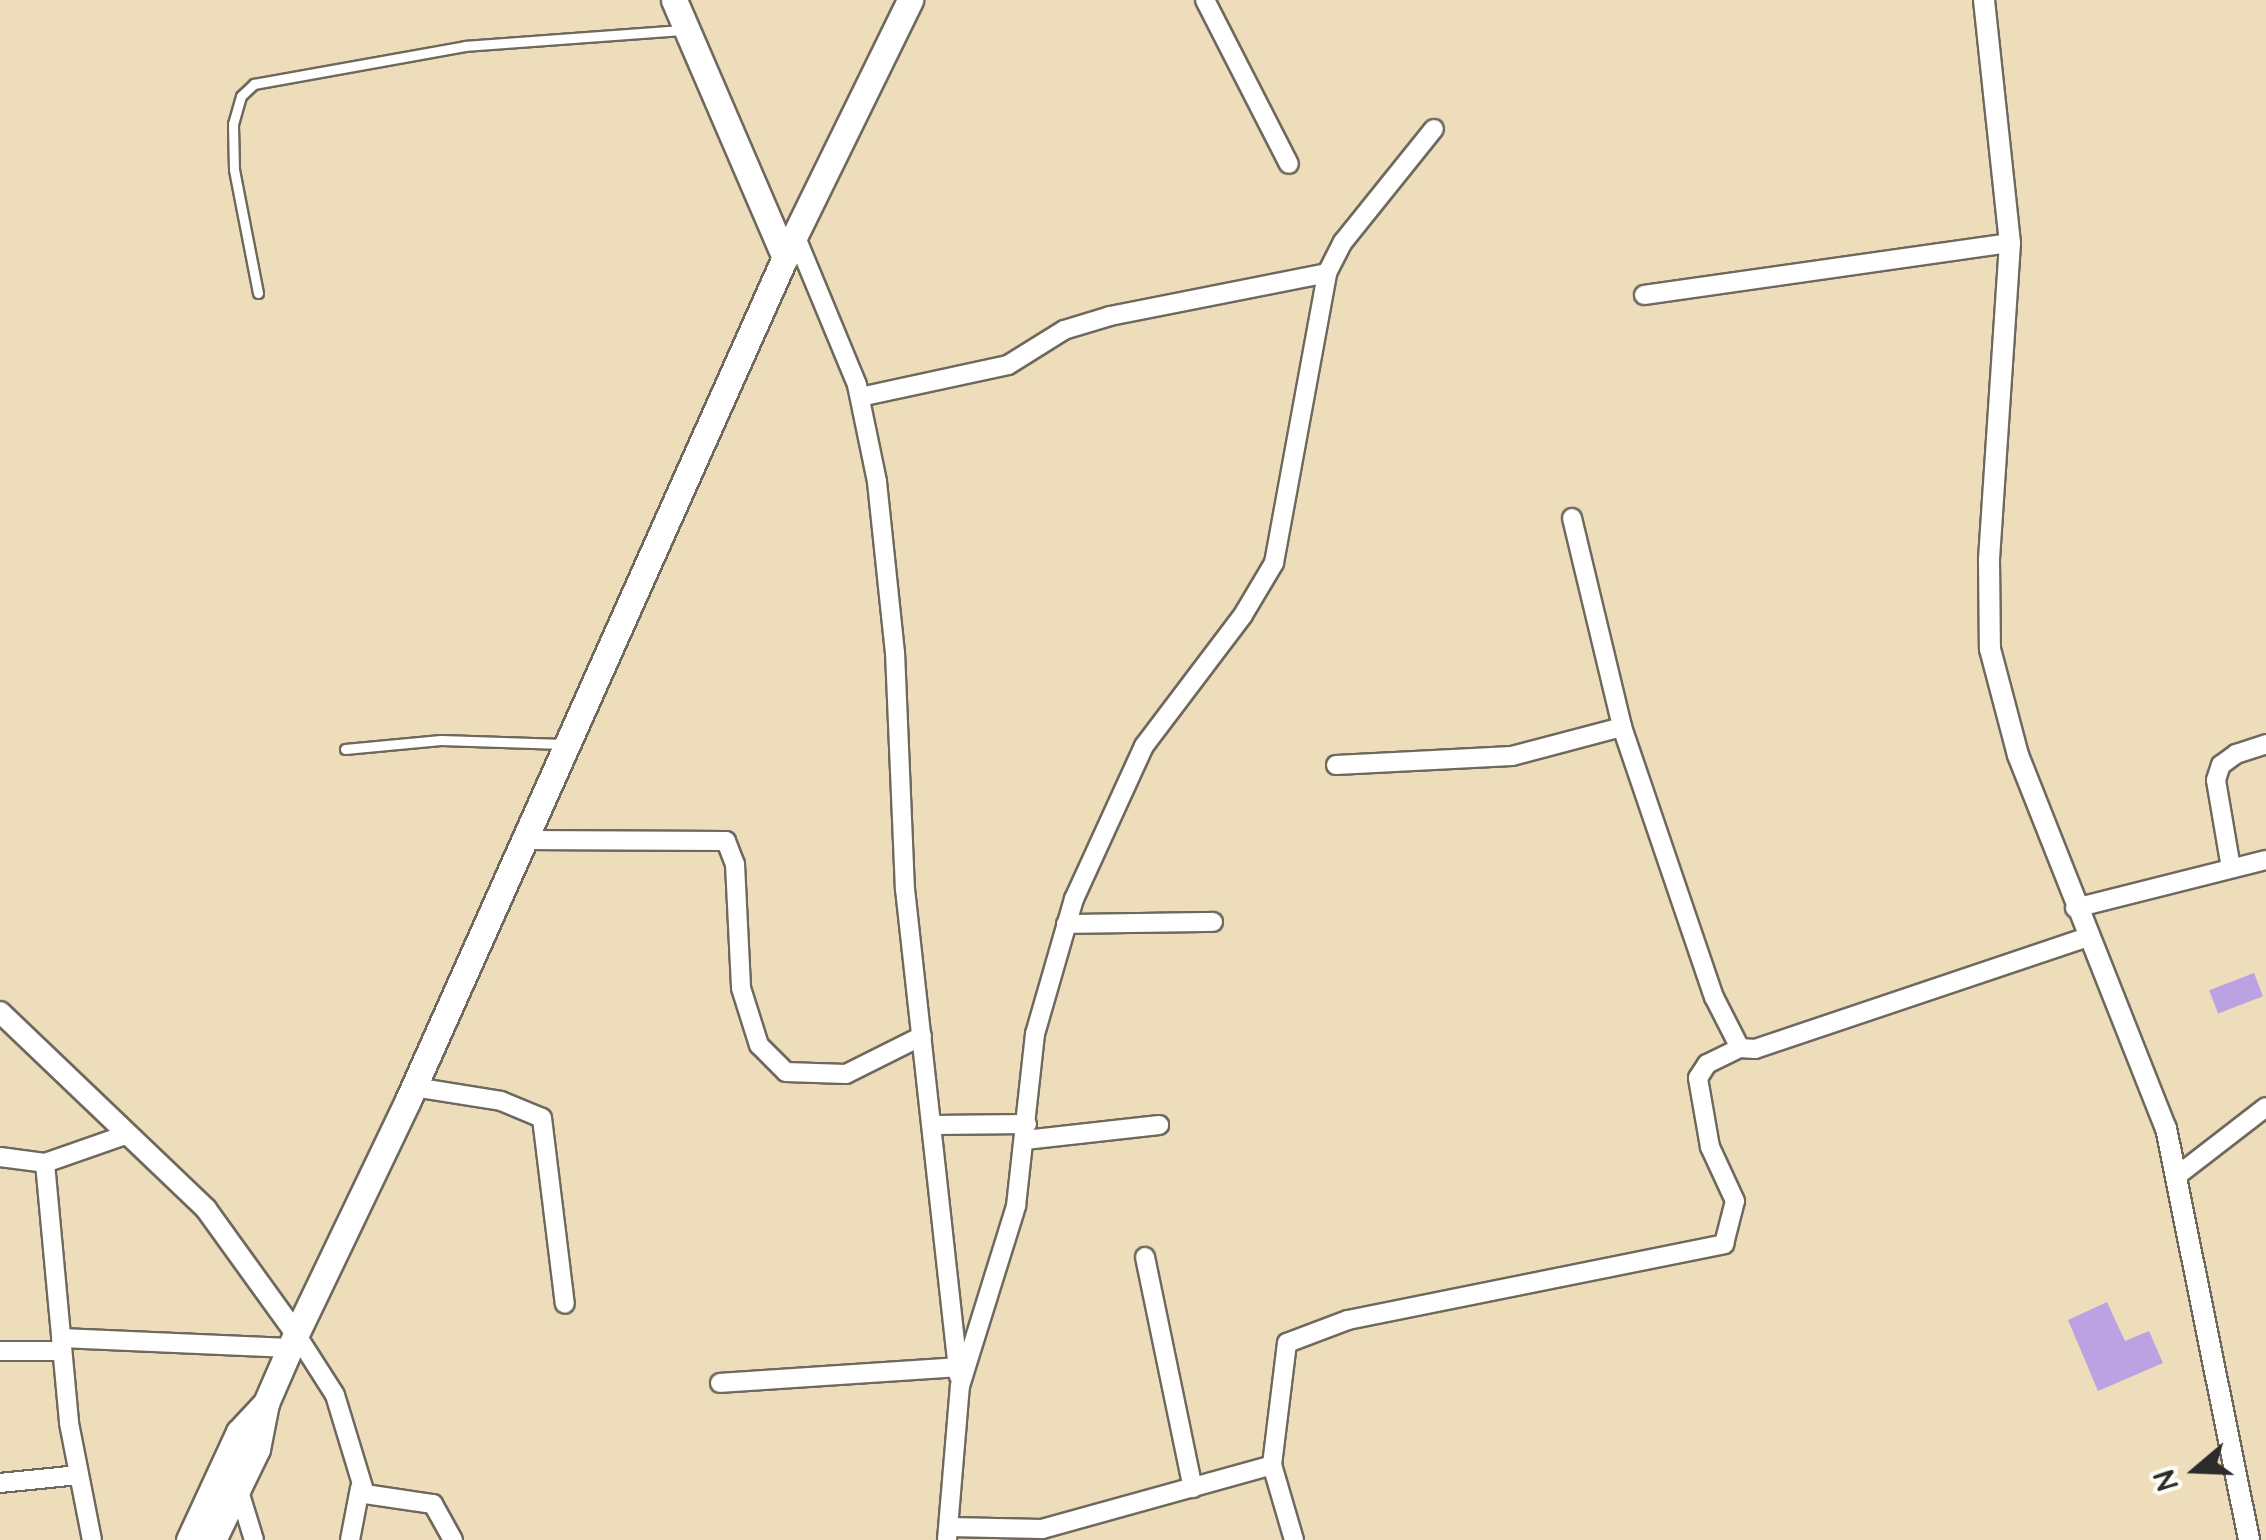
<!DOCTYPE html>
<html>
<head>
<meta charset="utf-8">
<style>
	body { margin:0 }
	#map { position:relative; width:2266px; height:1540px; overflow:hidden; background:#edddbb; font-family:"Architects Daughter",sans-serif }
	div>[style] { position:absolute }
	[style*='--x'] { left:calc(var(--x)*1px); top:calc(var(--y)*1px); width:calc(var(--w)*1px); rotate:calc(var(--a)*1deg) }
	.building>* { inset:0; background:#bca2e2; transform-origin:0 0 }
	.roads { filter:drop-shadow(2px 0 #6f695d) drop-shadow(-2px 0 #6f695d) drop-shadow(0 2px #6f695d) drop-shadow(0 -2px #6f695d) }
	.service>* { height:9px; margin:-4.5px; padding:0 4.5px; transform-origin:4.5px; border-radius:4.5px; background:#fff }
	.minor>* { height:18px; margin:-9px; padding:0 9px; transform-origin:9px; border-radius:9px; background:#fff }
	.tertiary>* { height:20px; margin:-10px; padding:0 10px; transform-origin:10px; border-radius:10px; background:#fff }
	.primary>* { height:25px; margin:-12.5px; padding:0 12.5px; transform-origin:12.5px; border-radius:12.5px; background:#fff }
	span { translate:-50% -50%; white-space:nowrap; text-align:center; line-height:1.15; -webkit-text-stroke:8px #fdfcf7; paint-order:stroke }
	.north { position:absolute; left:2146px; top:1420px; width:100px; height:100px; -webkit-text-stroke:8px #fdfcf7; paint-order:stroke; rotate:251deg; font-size:28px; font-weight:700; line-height:40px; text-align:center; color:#2b2b2b }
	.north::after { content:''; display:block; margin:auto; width:35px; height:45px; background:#2b2b2b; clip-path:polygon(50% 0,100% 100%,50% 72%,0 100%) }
</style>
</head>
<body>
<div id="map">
	<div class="building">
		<div style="left:2254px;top:973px;width:25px;height:48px;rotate:69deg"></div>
		<div style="clip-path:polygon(2107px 1302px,2125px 1341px,2149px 1331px,2163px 1363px,2098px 1391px,2068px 1320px)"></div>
	</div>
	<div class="roads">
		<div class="service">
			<div style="--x:258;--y:293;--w:126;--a:-101"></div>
			<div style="--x:234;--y:169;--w:45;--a:-91.3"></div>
			<div style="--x:233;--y:124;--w:29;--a:-74"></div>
			<div style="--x:241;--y:96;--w:18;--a:-43"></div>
			<div style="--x:254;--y:84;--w:214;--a:-10.2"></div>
			<div style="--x:465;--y:46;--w:220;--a:-4.2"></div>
			<div style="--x:345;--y:749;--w:96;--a:-5.4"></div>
			<div style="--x:441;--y:740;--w:122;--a:1.9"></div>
		</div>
		<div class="minor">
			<div style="--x:1205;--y:0;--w:184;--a:62.9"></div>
			<div style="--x:795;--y:235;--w:162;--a:67.5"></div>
			<div style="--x:857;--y:385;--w:99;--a:78.3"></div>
			<div style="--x:877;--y:482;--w:171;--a:84"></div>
			<div style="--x:895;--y:652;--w:237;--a:87.6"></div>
			<div style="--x:905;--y:889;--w:490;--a:83.7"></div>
			<div style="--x:1644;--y:295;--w:370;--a:-8.1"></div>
			<div style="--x:860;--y:397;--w:151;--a:-12.2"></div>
			<div style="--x:1008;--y:365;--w:66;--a:-32"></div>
			<div style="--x:1064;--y:330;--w:48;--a:-16.9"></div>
			<div style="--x:1110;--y:316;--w:221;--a:-11.2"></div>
			<div style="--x:1572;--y:518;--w:215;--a:76.5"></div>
			<div style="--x:1622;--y:727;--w:285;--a:71.2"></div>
			<div style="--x:1714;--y:997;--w:57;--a:63"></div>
			<div style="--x:1740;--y:1048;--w:15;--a:4"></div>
			<div style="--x:1755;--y:1049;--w:350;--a:-18.6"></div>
			<div style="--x:1336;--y:765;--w:176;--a:-2.9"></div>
			<div style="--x:1512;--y:756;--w:114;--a:-14.8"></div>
			<div style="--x:524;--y:840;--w:202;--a:0.3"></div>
			<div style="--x:726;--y:841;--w:25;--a:69"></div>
			<div style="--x:735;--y:864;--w:124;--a:87.2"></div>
			<div style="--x:741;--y:988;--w:60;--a:72.5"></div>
			<div style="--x:759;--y:1045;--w:38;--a:45"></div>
			<div style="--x:786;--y:1072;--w:60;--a:1.9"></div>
			<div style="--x:846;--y:1074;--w:85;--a:-26.6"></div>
			<div style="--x:2231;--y:868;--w:89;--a:-99.7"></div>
			<div style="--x:2216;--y:780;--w:16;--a:-72"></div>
			<div style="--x:2221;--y:765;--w:19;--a:-36"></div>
			<div style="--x:2236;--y:754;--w:32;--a:-18"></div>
			<div style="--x:2075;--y:908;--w:197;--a:-14.1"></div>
			<div style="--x:1066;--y:924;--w:147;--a:-0.8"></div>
			<div style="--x:414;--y:1087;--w:88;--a:9.1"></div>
			<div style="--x:501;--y:1101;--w:44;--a:22.5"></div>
			<div style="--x:542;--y:1118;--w:187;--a:83"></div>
			<div style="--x:934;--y:1125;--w:93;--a:-0.6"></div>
			<div style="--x:1025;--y:1140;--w:135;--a:-6.4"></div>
			<div style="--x:0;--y:1157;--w:45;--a:7.6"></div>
			<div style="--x:45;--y:1163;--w:88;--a:-19.3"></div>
			<div style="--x:45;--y:1163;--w:261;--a:84.7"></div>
			<div style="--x:69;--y:1423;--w:119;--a:78.9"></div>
			<div style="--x:2178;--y:1175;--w:111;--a:-37.7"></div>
			<div style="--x:1145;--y:1257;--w:236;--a:78.3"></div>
			<div style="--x:296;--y:1334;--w:72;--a:57.4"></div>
			<div style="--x:335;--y:1395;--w:103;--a:73.1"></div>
			<div style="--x:365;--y:1494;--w:69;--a:8.4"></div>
			<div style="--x:433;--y:1504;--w:41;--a:60.9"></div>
			<div style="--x:61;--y:1338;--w:229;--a:2.5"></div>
			<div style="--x:0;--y:1351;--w:62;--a:0"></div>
			<div style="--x:720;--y:1383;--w:239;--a:-3.8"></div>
			<div style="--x:0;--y:1483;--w:79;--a:-5.8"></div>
			<div style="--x:238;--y:1488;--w:54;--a:72.9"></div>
			<div style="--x:950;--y:1527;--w:92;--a:1.2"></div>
			<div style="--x:1042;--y:1529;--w:239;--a:-15.5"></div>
			<div style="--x:350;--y:1540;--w:53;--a:-79.1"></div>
			<div style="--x:947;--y:1540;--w:155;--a:-85.2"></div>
			<div style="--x:960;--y:1386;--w:189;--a:-72.7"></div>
			<div style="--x:1016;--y:1206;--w:173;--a:-83.7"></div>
			<div style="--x:1035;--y:1034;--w:141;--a:-73.9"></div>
			<div style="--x:1074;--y:899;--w:168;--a:-65.4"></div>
			<div style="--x:1144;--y:746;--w:164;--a:-52.9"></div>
			<div style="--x:1243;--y:615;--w:61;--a:-59.2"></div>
			<div style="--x:1274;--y:563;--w:295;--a:-79.6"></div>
			<div style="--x:1327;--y:273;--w:35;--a:-63"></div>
			<div style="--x:1343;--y:242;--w:145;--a:-51.2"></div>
			<div style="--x:1294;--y:1540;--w:78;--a:-106.3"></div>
			<div style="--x:1272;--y:1465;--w:123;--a:-83"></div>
			<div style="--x:1287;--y:1343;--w:65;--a:-20.7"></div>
			<div style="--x:1348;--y:1320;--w:384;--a:-11.4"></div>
			<div style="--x:1724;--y:1244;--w:44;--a:-75.7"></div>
			<div style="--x:1735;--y:1201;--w:60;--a:-114.8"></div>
			<div style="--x:1710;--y:1147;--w:70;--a:-99.9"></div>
			<div style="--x:1698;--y:1078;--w:17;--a:-57"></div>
			<div style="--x:1707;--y:1064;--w:37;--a:-26"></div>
		</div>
		<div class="tertiary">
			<div style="--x:1984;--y:0;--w:244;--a:83.9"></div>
			<div style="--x:2010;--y:243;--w:318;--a:93.8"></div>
			<div style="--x:1989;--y:560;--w:89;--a:89.4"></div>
			<div style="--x:1990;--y:649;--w:110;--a:75.2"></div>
			<div style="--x:2018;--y:755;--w:401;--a:68.4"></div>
			<div style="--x:2166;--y:1128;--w:420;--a:78.6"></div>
			<div style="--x:0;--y:1012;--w:285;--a:43.7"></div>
			<div style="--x:206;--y:1209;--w:154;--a:54.2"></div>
		</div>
		<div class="primary">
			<div style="--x:674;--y:0;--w:281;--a:66.7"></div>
			<div style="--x:189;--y:1540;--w:119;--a:-65.2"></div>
			<div style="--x:239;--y:1432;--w:40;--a:-47"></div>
			<div style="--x:213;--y:1540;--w:101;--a:-64.2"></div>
			<div style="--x:257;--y:1449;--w:47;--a:-78.9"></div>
			<div style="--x:266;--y:1403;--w:75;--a:-66.5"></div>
			<div style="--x:296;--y:1334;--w:259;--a:-64.4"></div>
			<div style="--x:408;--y:1100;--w:948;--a:-65.9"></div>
			<div style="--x:795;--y:235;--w:262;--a:-63.9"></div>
		</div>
	</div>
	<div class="north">N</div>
</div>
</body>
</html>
